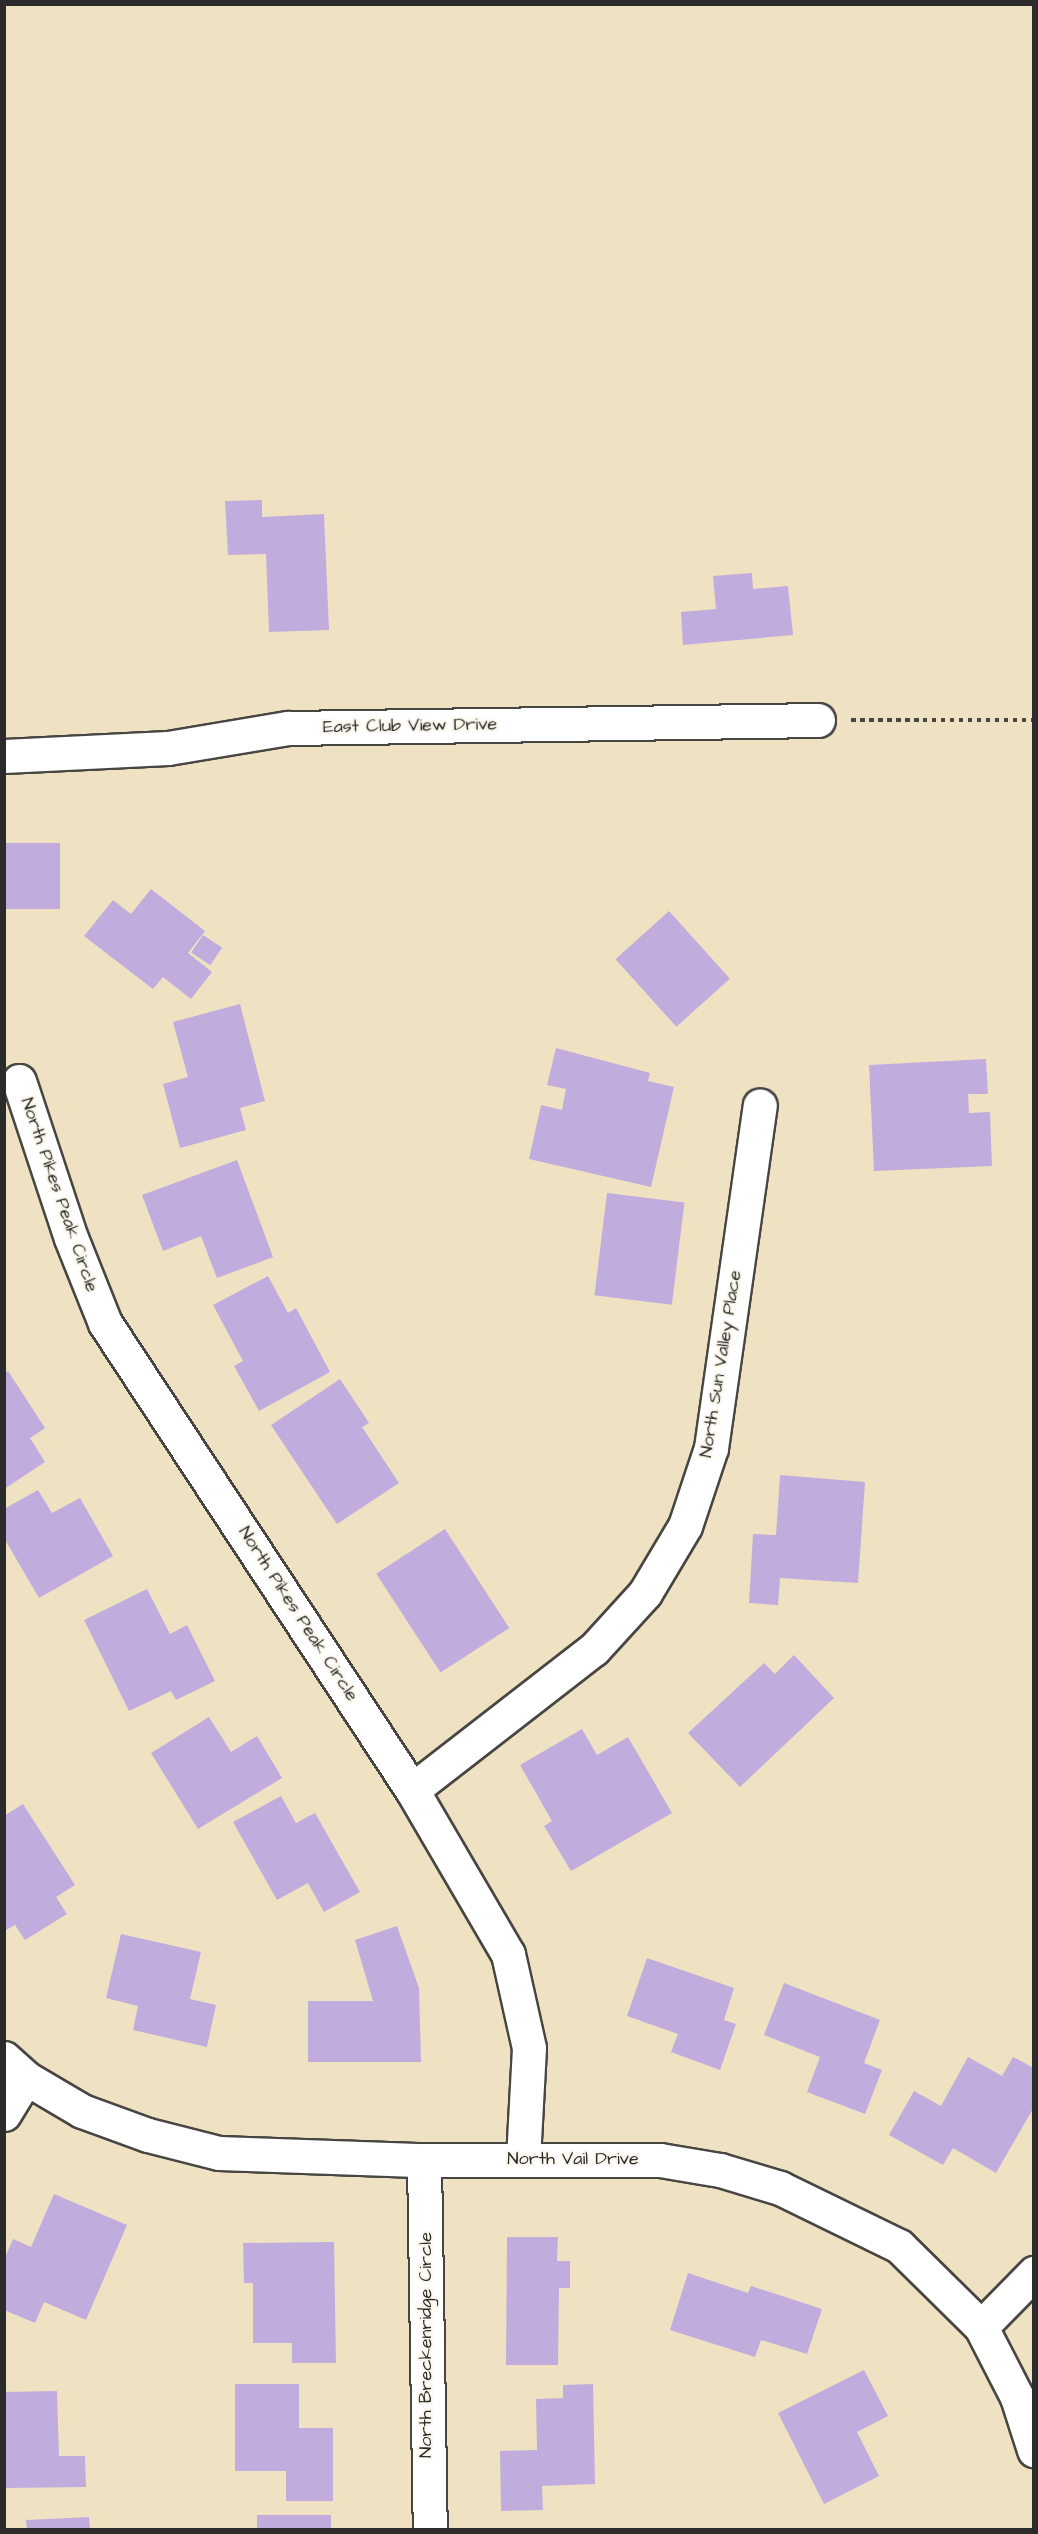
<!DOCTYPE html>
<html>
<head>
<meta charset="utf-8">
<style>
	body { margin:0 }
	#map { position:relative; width:1038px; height:2534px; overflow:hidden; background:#eee2c2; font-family:"Architects Daughter",sans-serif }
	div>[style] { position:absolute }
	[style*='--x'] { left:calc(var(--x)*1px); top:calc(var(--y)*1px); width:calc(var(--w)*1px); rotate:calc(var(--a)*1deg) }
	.building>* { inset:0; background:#c1acde; transform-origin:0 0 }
	.path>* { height:4px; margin-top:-2px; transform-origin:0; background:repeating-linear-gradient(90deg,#484642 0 4.5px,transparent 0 9px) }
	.roads { filter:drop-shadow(2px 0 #484642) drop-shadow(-2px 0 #484642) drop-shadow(0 2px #484642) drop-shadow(0 -2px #484642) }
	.street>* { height:33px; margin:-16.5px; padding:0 16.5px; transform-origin:16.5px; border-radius:16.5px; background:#fff }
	span { translate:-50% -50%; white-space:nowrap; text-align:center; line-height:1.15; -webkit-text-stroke:4.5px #fbf7ec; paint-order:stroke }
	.street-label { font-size:18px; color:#2b2b2b }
	.frame { position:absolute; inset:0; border:6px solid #2b2b2b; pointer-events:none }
</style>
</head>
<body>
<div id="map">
	<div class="building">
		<div style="clip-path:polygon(262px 500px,262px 517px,324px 514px,329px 630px,269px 632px,266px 554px,228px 555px,225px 501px)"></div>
		<div style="clip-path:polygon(752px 573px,753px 589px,788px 586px,793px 635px,683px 645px,681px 612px,716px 609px,713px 576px)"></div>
		<div style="left:4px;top:843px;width:56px;height:66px"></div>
		<div style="clip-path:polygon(151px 889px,205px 931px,188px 953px,212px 972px,191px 999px,163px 977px,153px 989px,84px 936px,113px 900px,131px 914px)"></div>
		<div style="left:669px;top:911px;width:91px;height:72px;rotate:48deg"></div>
		<div style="left:203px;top:935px;width:23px;height:21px;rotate:34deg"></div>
		<div style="clip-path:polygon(240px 1004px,265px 1101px,240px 1108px,246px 1130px,180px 1148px,163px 1084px,188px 1077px,173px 1022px)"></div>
		<div style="clip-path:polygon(556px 1048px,650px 1073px,648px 1081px,674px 1087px,651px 1187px,529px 1159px,541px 1105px,562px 1110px,566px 1089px,547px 1085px)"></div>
		<div style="clip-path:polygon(986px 1059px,988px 1094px,968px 1094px,969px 1113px,990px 1112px,992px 1166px,874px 1171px,869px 1065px)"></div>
		<div style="clip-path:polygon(237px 1160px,273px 1257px,217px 1278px,201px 1236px,163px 1251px,142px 1195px)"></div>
		<div style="left:607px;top:1193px;width:78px;height:103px;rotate:7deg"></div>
		<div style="clip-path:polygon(268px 1276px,288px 1313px,296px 1308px,330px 1372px,259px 1411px,234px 1366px,243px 1361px,213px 1305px)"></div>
		<div style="clip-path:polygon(8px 1371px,45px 1428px,30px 1438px,45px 1462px,4px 1489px,4px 1374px)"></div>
		<div style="clip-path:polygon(340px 1379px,369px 1423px,362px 1427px,399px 1483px,337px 1524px,271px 1425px)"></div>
		<div style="clip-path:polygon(780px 1475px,865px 1482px,858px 1583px,780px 1578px,778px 1605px,749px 1603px,753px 1534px,776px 1535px)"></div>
		<div style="clip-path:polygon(38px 1490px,52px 1513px,80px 1498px,113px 1556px,39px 1598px,4px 1538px,4px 1509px)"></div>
		<div style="left:445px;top:1529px;width:118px;height:82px;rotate:57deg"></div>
		<div style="clip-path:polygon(147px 1589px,170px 1634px,187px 1625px,215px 1681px,176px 1700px,171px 1691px,129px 1711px,84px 1620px)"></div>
		<div style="clip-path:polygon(794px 1655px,834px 1698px,740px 1787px,688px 1733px,764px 1663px,775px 1674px)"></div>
		<div style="clip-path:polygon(209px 1717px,231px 1752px,257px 1736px,282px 1778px,198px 1829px,151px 1753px)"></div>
		<div style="clip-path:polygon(582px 1729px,597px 1755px,628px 1737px,672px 1813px,571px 1871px,544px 1826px,552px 1821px,520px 1765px)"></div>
		<div style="clip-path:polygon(281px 1796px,296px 1823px,315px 1813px,360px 1892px,324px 1912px,308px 1883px,277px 1900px,233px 1822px)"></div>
		<div style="clip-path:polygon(23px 1804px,75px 1885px,56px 1897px,67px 1914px,25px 1940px,15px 1925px,4px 1931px,4px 1816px)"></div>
		<div style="clip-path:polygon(397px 1926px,419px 1988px,421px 2062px,308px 2062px,308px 2001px,373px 2001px,355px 1940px)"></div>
		<div style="clip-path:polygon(121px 1934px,201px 1952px,190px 1999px,216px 2005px,207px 2047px,133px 2030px,138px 2006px,106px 1998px)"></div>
		<div style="clip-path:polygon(647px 1958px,734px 1988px,724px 2020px,736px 2024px,720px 2070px,671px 2052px,678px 2034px,627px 2016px)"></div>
		<div style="clip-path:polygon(784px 1983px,880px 2020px,864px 2063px,882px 2070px,865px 2114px,807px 2092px,820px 2057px,764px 2035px)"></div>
		<div style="clip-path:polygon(968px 2057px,1002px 2076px,1013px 2057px,1034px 2068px,1034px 2107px,996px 2173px,953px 2148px,943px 2165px,889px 2135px,914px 2091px,941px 2106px)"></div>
		<div style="clip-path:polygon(54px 2194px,127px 2225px,86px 2320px,44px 2302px,35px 2323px,4px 2310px,4px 2260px,13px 2239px,31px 2247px)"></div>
		<div style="clip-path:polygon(507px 2237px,558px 2237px,557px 2261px,570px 2261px,570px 2288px,559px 2288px,558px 2365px,506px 2365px)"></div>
		<div style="clip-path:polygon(334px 2242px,336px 2363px,292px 2363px,292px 2343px,253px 2343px,253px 2283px,244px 2283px,243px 2243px)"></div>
		<div style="clip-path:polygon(688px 2273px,748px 2293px,751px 2286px,822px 2309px,807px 2354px,761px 2340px,755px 2357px,670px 2330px)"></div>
		<div style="clip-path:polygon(864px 2370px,888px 2416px,857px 2432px,879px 2476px,824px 2504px,778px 2413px)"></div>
		<div style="clip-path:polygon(235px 2384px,299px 2384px,299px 2428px,333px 2428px,333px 2501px,286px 2501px,286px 2471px,235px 2471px)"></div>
		<div style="clip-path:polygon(593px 2384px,595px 2484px,542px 2486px,543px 2510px,501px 2511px,500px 2451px,537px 2450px,536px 2399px,563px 2398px,563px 2385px)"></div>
		<div style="clip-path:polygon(57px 2391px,59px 2456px,85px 2456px,86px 2487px,4px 2488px,4px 2392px)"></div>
		<div style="left:257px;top:2515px;width:74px;height:15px"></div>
		<div style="clip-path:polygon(89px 2517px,90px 2530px,27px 2530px,26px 2520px)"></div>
	</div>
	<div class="path">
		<div style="--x:851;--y:720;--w:183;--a:0"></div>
	</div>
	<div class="roads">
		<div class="street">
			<div style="--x:4;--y:756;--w:164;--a:-2.8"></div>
			<div style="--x:168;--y:748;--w:122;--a:-9.5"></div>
			<div style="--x:288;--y:728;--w:530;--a:-0.86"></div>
			<div style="--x:19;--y:1081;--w:165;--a:71.7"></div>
			<div style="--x:71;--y:1238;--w:92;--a:68.2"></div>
			<div style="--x:105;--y:1323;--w:559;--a:56.68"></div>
			<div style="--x:412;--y:1790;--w:190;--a:59.7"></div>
			<div style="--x:508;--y:1954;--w:96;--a:77.4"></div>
			<div style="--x:529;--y:2048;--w:111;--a:93.1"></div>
			<div style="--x:412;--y:1790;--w:230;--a:-37.8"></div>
			<div style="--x:594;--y:1649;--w:76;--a:-47.7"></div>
			<div style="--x:645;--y:1593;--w:78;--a:-59.2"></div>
			<div style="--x:685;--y:1526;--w:82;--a:-71.6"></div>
			<div style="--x:711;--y:1448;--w:346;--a:-81.9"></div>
			<div style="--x:4;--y:2058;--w:30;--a:42"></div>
			<div style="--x:26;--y:2078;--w:65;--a:30.5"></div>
			<div style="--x:82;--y:2111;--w:70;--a:20"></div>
			<div style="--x:148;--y:2135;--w:73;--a:14.2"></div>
			<div style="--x:219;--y:2153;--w:205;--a:2"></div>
			<div style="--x:424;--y:2160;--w:236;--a:0"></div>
			<div style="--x:660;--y:2160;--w:61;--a:9.5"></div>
			<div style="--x:720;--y:2170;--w:63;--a:16.7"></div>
			<div style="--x:780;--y:2188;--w:132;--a:26"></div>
			<div style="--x:899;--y:2246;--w:115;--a:44.6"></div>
			<div style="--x:981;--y:2327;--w:79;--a:62.8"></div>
			<div style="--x:1017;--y:2397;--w:56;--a:72.2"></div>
			<div style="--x:4;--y:2114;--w:42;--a:-58.6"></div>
			<div style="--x:424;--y:2160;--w:370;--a:89.1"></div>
			<div style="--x:981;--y:2327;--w:76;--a:-45.5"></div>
		</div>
	</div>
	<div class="street-label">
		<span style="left:410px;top:726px;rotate:-1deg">East Club View Drive</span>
		<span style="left:59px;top:1195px;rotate:71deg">North Pikes Peak Circle</span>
		<span style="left:721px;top:1364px;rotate:-81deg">North Sun Valley Place</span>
		<span style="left:298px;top:1614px;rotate:57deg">North Pikes Peak Circle</span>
		<span style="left:573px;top:2159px">North Vail Drive</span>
		<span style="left:426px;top:2345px;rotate:-90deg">North Breckenridge Circle</span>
	</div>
	<div class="frame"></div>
</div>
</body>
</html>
